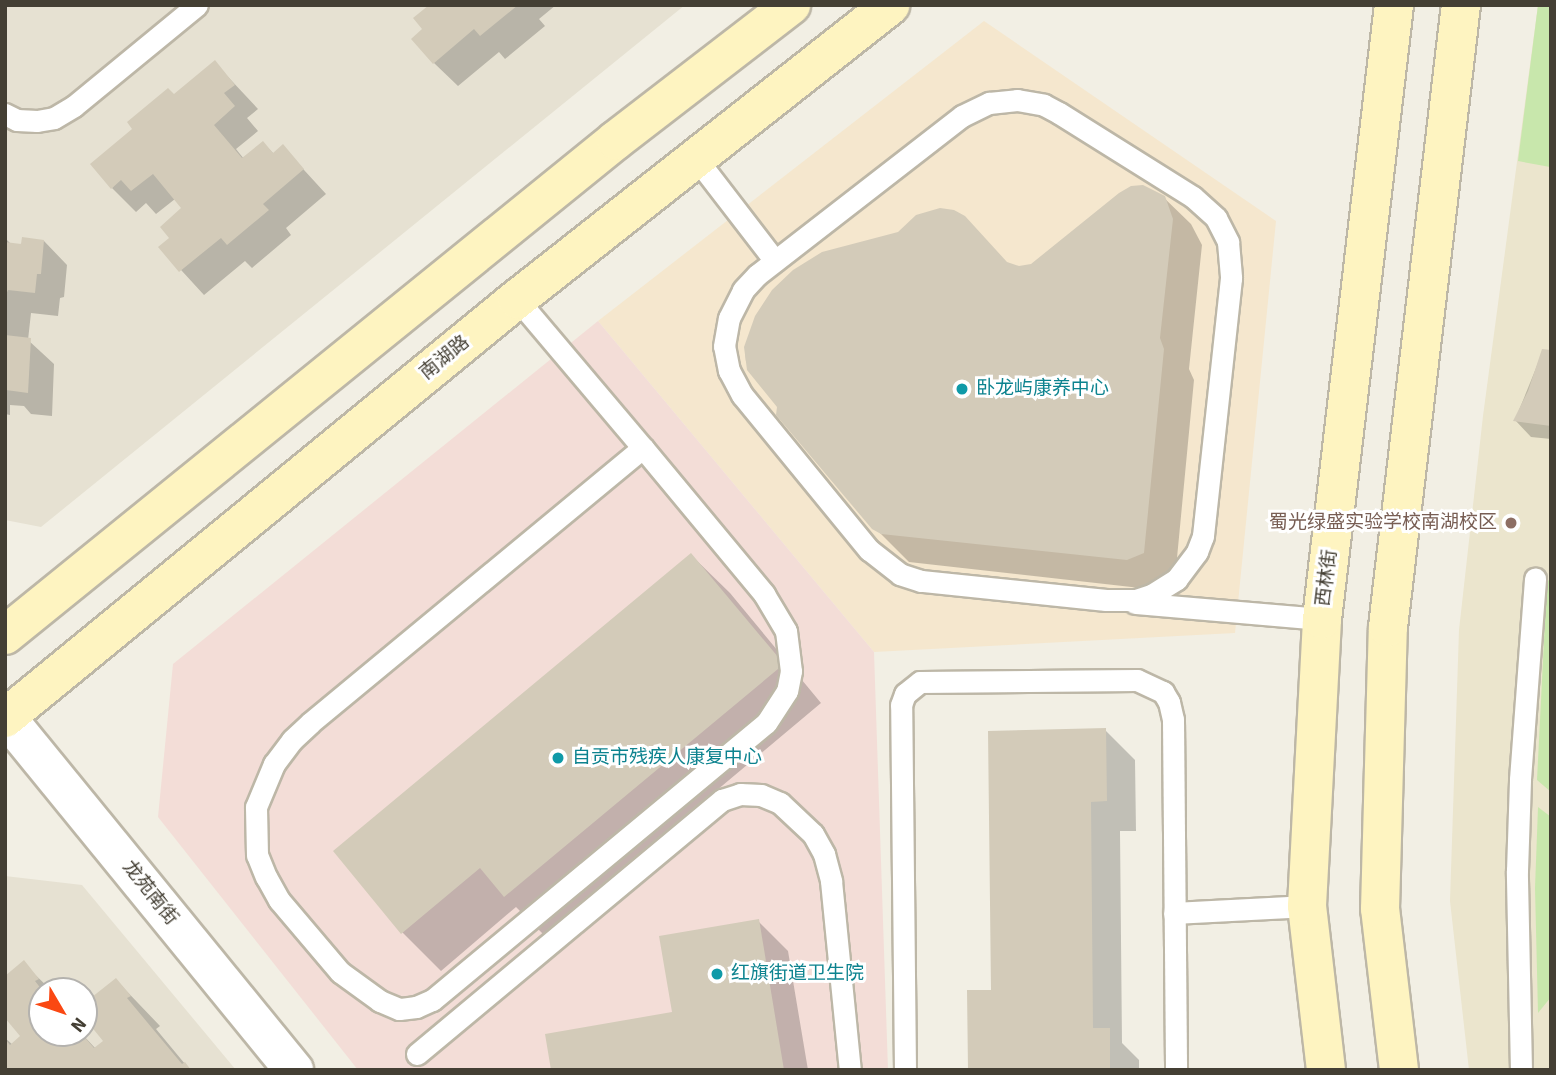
<!DOCTYPE html>
<html>
<head>
<meta charset="utf-8">
<style>
	body { margin:0 }
	#map { position:relative; width:1556px; height:1075px; overflow:hidden; background:#f2efe4; font-family:"Source Sans 3","Noto Sans SC",sans-serif }
	div>[style] { position:absolute }
	[style*='--x'] { left:calc(var(--x)*1px); top:calc(var(--y)*1px); width:calc(var(--w)*1px); rotate:calc(var(--a)*1deg) }
	.residential>* { inset:0; background:#e6e1d2 }
	.commercial>* { inset:0; background:#f5e7ce }
	.education>* { inset:0; background:#ebe5cd }
	.medical>* { inset:0; background:#f3ddd7 }
	.green>* { inset:0; background:#c8e7ac }
	.shadow>* { inset:0; background:#0003 }
	.building>* { inset:0; background:#d3cbb9 }
	.roads { filter:drop-shadow(2px 0 #bdb7a7) drop-shadow(-2px 0 #bdb7a7) drop-shadow(0 2px #bdb7a7) drop-shadow(0 -2px #bdb7a7) }
	.service>* { height:21px; margin:-10.5px; padding:0 10.5px; transform-origin:10.5px; border-radius:10.5px; background:#fff }
	.minor>* { height:38px; margin:-19px; padding:0 19px; transform-origin:19px; border-radius:19px; background:#fff }
	.secondary>* { height:38px; margin:-19px; padding:0 19px; transform-origin:19px; border-radius:19px; background:#fef4c1 }
	.dots>* { width:19px; height:19px; translate:-50% -50%; box-sizing:border-box; border:4px solid #fff; border-radius:50% }
	span { translate:-50% -50%; white-space:nowrap; text-align:center; line-height:1.15; -webkit-text-stroke:6px #fff; paint-order:stroke }
	.street-label { font-size:19px; color:#443f34 }
	.culture-label { font-size:19px; color:#0d838f }
	.left { translate:0 -50%; text-align:left }
	.education-label { font-size:19px; color:#785e54 }
	.right { translate:-100% -50%; text-align:right }
	.frame { position:absolute; inset:0; border:7px solid #443f34; pointer-events:none }
	.north { position:absolute; left:28px; top:977px; width:70px; height:70px; box-sizing:border-box; background:#fff; border:2px solid #b4b2ae; border-radius:50%; rotate:129deg; font-size:19px; font-weight:700; line-height:28px; text-align:center; color:#443f34 }
	.north::after { content:''; display:block; margin:auto; width:24px; height:32px; background:#fa4813; clip-path:polygon(50% 0,100% 100%,50% 72%,0 100%) }
</style>
</head>
<body>
<div id="map">
	<div class="residential">
		<div style="clip-path:polygon(5px 5px,685px 5px,41px 527px,5px 520px)"></div>
		<div style="clip-path:polygon(evenodd,5px 876px,82px 885px,236px 1070px,5px 1070px,5px 876px,42px 991px,84px 991px,84px 1033px,42px 1033px,42px 991px)"></div>
	</div>
	<div class="commercial">
		<div style="clip-path:polygon(984px 21px,1276px 221px,1235px 633px,874px 652px,598px 321px)"></div>
	</div>
	<div class="education">
		<div style="clip-path:polygon(1538px 5px,1551px 5px,1551px 1070px,1469px 1070px,1450px 901px,1459px 630px,1483px 416px)"></div>
	</div>
	<div class="medical">
		<div style="clip-path:polygon(598px 321px,874px 652px,888px 1070px,358px 1070px,158px 817px,173px 664px)"></div>
	</div>
	<div class="green">
		<div style="clip-path:polygon(1538px 5px,1551px 5px,1550px 167px,1518px 161px)"></div>
		<div style="clip-path:polygon(1547px 580px,1551px 581px,1551px 792px,1537px 780px)"></div>
		<div style="clip-path:polygon(1538px 807px,1551px 817px,1551px 997px,1538px 1013px,1535px 888px)"></div>
	</div>
	<div class="shadow">
		<div style="clip-path:polygon(432px 5px,556px 5px,539px 19px,545px 26px,505px 59px,499px 52px,458px 86px,434px 63px)"></div>
		<div style="clip-path:polygon(215px 63px,258px 109px,247px 118px,258px 131px,236px 149px,244px 159px,263px 143px,274px 154px,283px 147px,326px 194px,286px 228px,291px 235px,252px 268px,245px 261px,204px 295px,160px 247px,172px 238px,184px 208px,175px 199px,156px 214px,146px 203px,136px 212px,112px 188px,174px 96px)"></div>
		<div style="clip-path:polygon(1160px 194px,1191px 224px,1202px 245px,1189px 369px,1194px 380px,1175px 579px,1158px 590px,909px 562px,878px 531px,746px 362px,745px 347px,1031px 266px)"></div>
		<div style="clip-path:polygon(5px 238px,12px 245px,44px 241px,67px 265px,64px 297px,60px 298px,58px 316px,31px 313px,28px 340px,54px 364px,52px 416px,31px 414px,24px 406px,10px 405px,10px 415px,5px 414px)"></div>
		<div style="clip-path:polygon(1543px 351px,1551px 351px,1551px 439px,1531px 437px,1515px 420px)"></div>
		<div style="clip-path:polygon(691px 555px,730px 593px,821px 703px,544px 935px,516px 907px,441px 971px,402px 932px)"></div>
		<div style="clip-path:polygon(1105px 730px,1135px 760px,1136px 831px,1120px 831px,1122px 1043px,1139px 1060px,1139px 1070px,970px 1070px,993px 991px)"></div>
		<div style="clip-path:polygon(758px 921px,788px 951px,808px 1070px,553px 1070px,674px 1013px)"></div>
		<div style="clip-path:polygon(23px 963px,52px 991px,42px 991px,42px 1033px,81px 1033px,96px 1049px,105px 1041px,99px 1012px,116px 980px,160px 1026px,156px 1029px,190px 1070px,5px 1070px,5px 1038px,13px 1045px,23px 1036px)"></div>
	</div>
	<div class="building">
		<div style="clip-path:polygon(429px 5px,518px 5px,480px 36px,474px 29px,433px 64px,411px 39px,422px 29px,413px 18px)"></div>
		<div style="clip-path:polygon(215px 60px,235px 85px,224px 93px,235px 106px,214px 125px,242px 158px,263px 141px,273px 153px,283px 144px,304px 169px,263px 204px,269px 210px,227px 245px,221px 238px,179px 272px,158px 247px,169px 238px,160px 227px,181px 208px,153px 174px,131px 191px,121px 180px,111px 189px,90px 164px,132px 129px,127px 122px,168px 88px,174px 94px)"></div>
		<div style="clip-path:polygon(1143px 185px,1165px 196px,1173px 219px,1160px 338px,1164px 349px,1144px 553px,1127px 560px,881px 534px,872px 529px,776px 415px,777px 407px,747px 370px,744px 347px,755px 316px,772px 290px,793px 270px,822px 252px,898px 232px,916px 215px,940px 208px,954px 210px,965px 216px,1007px 262px,1019px 266px,1031px 264px,1119px 193px,1131px 186px)"></div>
		<div style="clip-path:polygon(22px 237px,44px 240px,41px 274px,37px 274px,35px 293px,8px 290px,5px 297px,5px 242px,21px 244px)"></div>
		<div style="clip-path:polygon(5px 335px,31px 338px,28px 393px,6px 390px)"></div>
		<div style="clip-path:polygon(1542px 349px,1551px 350px,1551px 426px,1513px 421px,1528px 391px)"></div>
		<div style="clip-path:polygon(691px 553px,784px 664px,504px 897px,480px 868px,401px 934px,333px 851px)"></div>
		<div style="clip-path:polygon(1106px 728px,1107px 801px,1091px 802px,1093px 1028px,1110px 1028px,1110px 1070px,968px 1070px,967px 990px,991px 990px,988px 731px)"></div>
		<div style="clip-path:polygon(759px 919px,784px 1070px,551px 1070px,545px 1034px,672px 1012px,659px 936px)"></div>
		<div style="clip-path:polygon(24px 960px,39px 979px,35px 981px,42px 990px,42px 1033px,54px 1033px,57px 1038px,63px 1033px,81px 1033px,94px 1048px,103px 1041px,86px 1020px,96px 1012px,87px 1001px,116px 978px,131px 996px,127px 998px,182px 1064px,185px 1062px,191px 1070px,5px 1070px,5px 1039px,10px 1045px,20px 1036px,5px 1018px,5px 976px)"></div>
	</div>
	<div class="roads">
		<div class="service">
			<div style="--x:1017;--y:100;--w:27;--a:10"></div>
			<div style="--x:1044;--y:105;--w:17;--a:28"></div>
			<div style="--x:1059;--y:113;--w:158;--a:32.1"></div>
			<div style="--x:1193;--y:197;--w:31;--a:42"></div>
			<div style="--x:1216;--y:218;--w:27;--a:63"></div>
			<div style="--x:1228;--y:242;--w:36;--a:85"></div>
			<div style="--x:1231;--y:278;--w:260;--a:96.2"></div>
			<div style="--x:1203;--y:536;--w:17;--a:111"></div>
			<div style="--x:1197;--y:552;--w:34;--a:127"></div>
			<div style="--x:1177;--y:579;--w:31;--a:148"></div>
			<div style="--x:1151;--y:595;--w:16;--a:162"></div>
			<div style="--x:1136;--y:600;--w:30;--a:180"></div>
			<div style="--x:1106;--y:600;--w:186;--a:-174.1"></div>
			<div style="--x:921;--y:581;--w:22;--a:-162"></div>
			<div style="--x:900;--y:574;--w:39;--a:-142"></div>
			<div style="--x:869;--y:550;--w:200;--a:-129.3"></div>
			<div style="--x:742;--y:395;--w:27;--a:-118"></div>
			<div style="--x:729;--y:371;--w:25;--a:-101"></div>
			<div style="--x:724;--y:346;--w:28;--a:-80"></div>
			<div style="--x:729;--y:318;--w:31;--a:-63"></div>
			<div style="--x:743;--y:290;--w:21;--a:-47"></div>
			<div style="--x:757;--y:275;--w:259;--a:-37.8"></div>
			<div style="--x:962;--y:116;--w:30;--a:-26"></div>
			<div style="--x:989;--y:103;--w:28;--a:-6"></div>
			<div style="--x:5;--y:114;--w:13;--a:27"></div>
			<div style="--x:17;--y:120;--w:20;--a:3"></div>
			<div style="--x:37;--y:121;--w:17;--a:-10"></div>
			<div style="--x:54;--y:118;--w:23;--a:-31"></div>
			<div style="--x:74;--y:106;--w:159;--a:-39.4"></div>
			<div style="--x:695;--y:157;--w:131;--a:52.4"></div>
			<div style="--x:517;--y:299;--w:195;--a:49.8"></div>
			<div style="--x:643;--y:448;--w:190;--a:50.3"></div>
			<div style="--x:764;--y:594;--w:43;--a:59.3"></div>
			<div style="--x:786;--y:631;--w:40;--a:82.9"></div>
			<div style="--x:791;--y:671;--w:20;--a:101"></div>
			<div style="--x:787;--y:691;--w:38;--a:123"></div>
			<div style="--x:766;--y:723;--w:434;--a:140.3"></div>
			<div style="--x:432;--y:1000;--w:17;--a:156"></div>
			<div style="--x:416;--y:1007;--w:17;--a:173"></div>
			<div style="--x:399;--y:1009;--w:21;--a:-157"></div>
			<div style="--x:380;--y:1001;--w:49;--a:-144.1"></div>
			<div style="--x:340;--y:972;--w:94;--a:-130.3"></div>
			<div style="--x:279;--y:900;--w:26;--a:-119"></div>
			<div style="--x:266;--y:877;--w:24;--a:-112"></div>
			<div style="--x:257;--y:855;--w:48;--a:-91.2"></div>
			<div style="--x:256;--y:807;--w:47;--a:-67.3"></div>
			<div style="--x:274;--y:764;--w:30;--a:-53"></div>
			<div style="--x:292;--y:740;--w:25;--a:-43"></div>
			<div style="--x:310;--y:723;--w:432;--a:-39.6"></div>
			<div style="--x:1135;--y:603;--w:188;--a:4.9"></div>
			<div style="--x:1174;--y:913;--w:133;--a:-3"></div>
			<div style="--x:417;--y:1054;--w:397;--a:-39.8"></div>
			<div style="--x:722;--y:800;--w:19;--a:-18"></div>
			<div style="--x:740;--y:794;--w:21;--a:3"></div>
			<div style="--x:761;--y:795;--w:21;--a:23"></div>
			<div style="--x:780;--y:803;--w:45;--a:43.2"></div>
			<div style="--x:813;--y:834;--w:23;--a:61"></div>
			<div style="--x:824;--y:854;--w:28;--a:75"></div>
			<div style="--x:831;--y:881;--w:190;--a:84.3"></div>
			<div style="--x:905;--y:1070;--w:365;--a:-90.6"></div>
			<div style="--x:901;--y:705;--w:12;--a:-70"></div>
			<div style="--x:905;--y:694;--w:19;--a:-39"></div>
			<div style="--x:920;--y:682;--w:217;--a:-0.5"></div>
			<div style="--x:1137;--y:680;--w:29;--a:25"></div>
			<div style="--x:1163;--y:692;--w:12;--a:59"></div>
			<div style="--x:1169;--y:702;--w:18;--a:77"></div>
			<div style="--x:1173;--y:720;--w:350;--a:89.5"></div>
			<div style="--x:1521;--y:1070;--w:199;--a:-91.2"></div>
			<div style="--x:1517;--y:871;--w:92;--a:-88.1"></div>
			<div style="--x:1520;--y:779;--w:201;--a:-85.7"></div>
		</div>
		<div class="minor">
			<div style="--x:6;--y:717;--w:456;--a:50.8"></div>
		</div>
		<div class="secondary">
			<div style="--x:5;--y:635;--w:786;--a:-39.01"></div>
			<div style="--x:616;--y:140;--w:221;--a:-37.6"></div>
			<div style="--x:5;--y:718;--w:662;--a:-39.3"></div>
			<div style="--x:517;--y:299;--w:475;--a:-38.2"></div>
			<div style="--x:1326;--y:1070;--w:165;--a:-96.6"></div>
			<div style="--x:1307;--y:906;--w:287;--a:-87"></div>
			<div style="--x:1322;--y:619;--w:618;--a:-83.31"></div>
			<div style="--x:1399;--y:1070;--w:162;--a:-96.7"></div>
			<div style="--x:1380;--y:909;--w:282;--a:-88.4"></div>
			<div style="--x:1388;--y:627;--w:626;--a:-83.31"></div>
		</div>
	</div>
	<div class="dots">
		<div style="left:962px;top:389px;background:#0f9aa8"></div>
		<div style="left:1511px;top:523px;background:#8d6e63"></div>
		<div style="left:558px;top:758px;background:#0f9aa8"></div>
		<div style="left:717px;top:974px;background:#0f9aa8"></div>
	</div>
	<div class="street-label">
		<span style="left:445px;top:358px;rotate:-39deg">南湖路</span>
		<span style="left:1327px;top:578px;rotate:-83deg">西林街</span>
		<span style="left:150px;top:893px;rotate:51deg">龙苑南街</span>
	</div>
	<div class="culture-label">
		<span class="left" style="left:976px;top:389px">卧龙屿康养中心</span>
		<span class="left" style="left:572px;top:758px">自贡市残疾人康复中心</span>
		<span class="left" style="left:731px;top:974px">红旗街道卫生院</span>
	</div>
	<div class="education-label">
		<span class="right" style="left:1497px;top:523px">蜀光绿盛实验学校南湖校区</span>
	</div>
	<div class="frame"></div>
	<div class="north">N</div>
</div>
</body>
</html>
